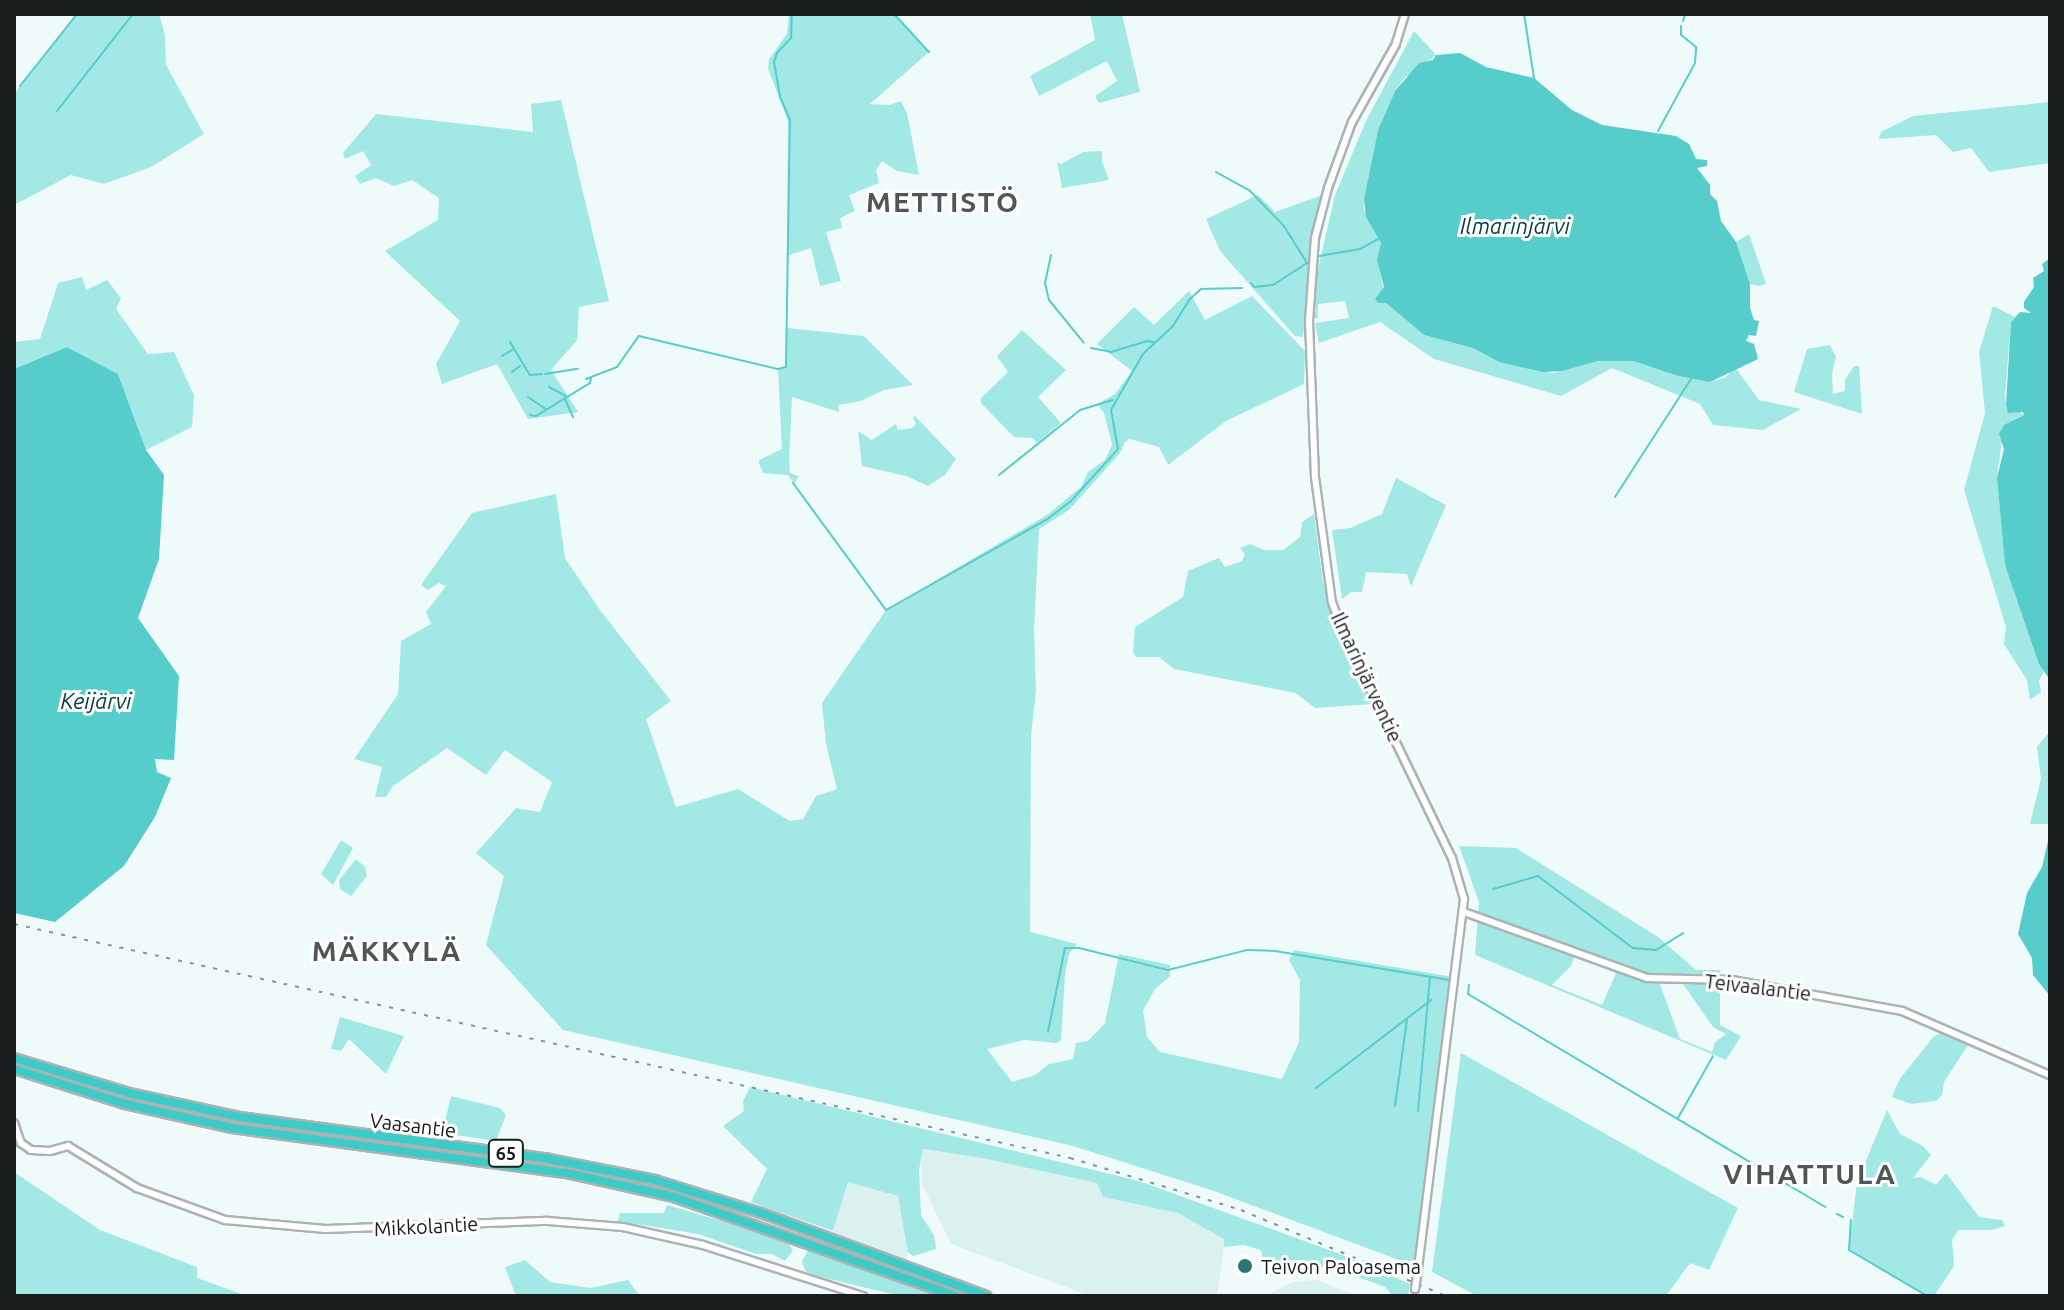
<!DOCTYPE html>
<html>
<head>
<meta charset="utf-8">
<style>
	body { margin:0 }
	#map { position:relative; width:2064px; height:1310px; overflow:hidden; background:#effbfa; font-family:Ubuntu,sans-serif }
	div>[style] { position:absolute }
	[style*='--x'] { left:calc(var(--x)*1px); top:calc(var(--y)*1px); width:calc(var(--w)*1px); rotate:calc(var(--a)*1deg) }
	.built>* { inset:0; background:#dbf1ef }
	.green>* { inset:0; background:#a2e8e5 }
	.water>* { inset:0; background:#56cdca }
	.stream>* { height:2px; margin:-1px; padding:0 1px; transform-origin:1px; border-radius:1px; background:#56cdca }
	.roads { filter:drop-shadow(2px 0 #a9b4b3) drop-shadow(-2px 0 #a9b4b3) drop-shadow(0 2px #a9b4b3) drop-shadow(0 -2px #a9b4b3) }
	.secondary>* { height:6px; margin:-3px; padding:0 3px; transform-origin:3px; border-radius:3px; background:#fff }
	.highway>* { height:8px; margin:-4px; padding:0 4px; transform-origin:4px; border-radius:4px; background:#3dcbc8 }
	.rail>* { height:2px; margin-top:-1px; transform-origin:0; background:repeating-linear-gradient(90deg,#8b9493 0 4px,transparent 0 12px) }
	.bridges { filter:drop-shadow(2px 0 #a9b4b3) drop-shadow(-2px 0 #a9b4b3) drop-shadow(0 2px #a9b4b3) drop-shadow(0 -2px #a9b4b3) }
	.secondary-bridge>* { height:6px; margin:-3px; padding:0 3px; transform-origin:3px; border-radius:3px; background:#fff }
	.dots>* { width:22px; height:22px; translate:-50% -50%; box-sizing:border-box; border:4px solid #fff; border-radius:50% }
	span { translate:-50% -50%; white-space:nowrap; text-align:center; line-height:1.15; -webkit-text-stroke:6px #fff; paint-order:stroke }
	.shield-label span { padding:2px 6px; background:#fff; border:2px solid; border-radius:6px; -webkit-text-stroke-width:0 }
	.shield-label { font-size:18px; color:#191d1d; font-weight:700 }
	.street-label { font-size:20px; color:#191d1d }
	.poi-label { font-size:20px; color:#191d1d }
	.left { translate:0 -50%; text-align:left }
	.water-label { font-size:22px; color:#07403f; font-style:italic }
	.district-label { font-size:28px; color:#4d5756; font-weight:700; letter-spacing:2px }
	.frame { position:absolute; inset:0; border:16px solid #191d1d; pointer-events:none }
</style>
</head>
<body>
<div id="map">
	<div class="built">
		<div style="clip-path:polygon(922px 1149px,982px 1158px,1097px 1183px,1103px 1197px,1178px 1213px,1225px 1239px,1217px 1296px,1090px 1296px,951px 1244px,922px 1184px)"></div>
		<div style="clip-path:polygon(848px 1182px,899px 1196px,908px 1252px,906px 1263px,839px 1239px,833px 1231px)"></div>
		<div style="clip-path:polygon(1318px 1280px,1356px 1296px,1265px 1296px,1292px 1282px)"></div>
	</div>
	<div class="green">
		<div style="clip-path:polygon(77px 14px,159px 14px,165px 35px,166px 65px,204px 134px,151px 167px,104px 184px,71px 175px,14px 205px,14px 94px)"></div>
		<div style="clip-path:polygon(789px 14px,894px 14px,929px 52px,870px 104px,889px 105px,901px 101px,907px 113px,919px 175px,897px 171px,882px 161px,876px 170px,879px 183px,849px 195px,855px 211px,840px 218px,842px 228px,826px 232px,841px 281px,820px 286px,811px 248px,787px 256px,788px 121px,768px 69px,769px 59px,787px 34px)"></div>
		<div style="clip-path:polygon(1090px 14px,1122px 14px,1140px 92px,1099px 103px,1095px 96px,1117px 81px,1107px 61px,1039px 96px,1030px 76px,1095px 40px)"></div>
		<div style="clip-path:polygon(1414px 31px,1436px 55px,1404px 78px,1395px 91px,1378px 130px,1364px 199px,1364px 210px,1381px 243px,1379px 267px,1386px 303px,1424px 335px,1473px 348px,1499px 362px,1553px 373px,1598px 361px,1634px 360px,1678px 376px,1711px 382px,1726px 377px,1735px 367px,1759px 400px,1801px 409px,1763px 430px,1713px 425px,1700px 404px,1612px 368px,1561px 396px,1434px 359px,1380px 322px,1319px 343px,1315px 323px,1349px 318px,1345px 301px,1318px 304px,1318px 318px,1315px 318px,1317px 273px,1335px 195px,1366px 121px)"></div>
		<div style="clip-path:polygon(561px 100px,609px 301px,579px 307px,577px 340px,551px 370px,578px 412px,528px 419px,497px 364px,442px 384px,436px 364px,460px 321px,385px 251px,438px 220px,439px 198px,412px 180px,394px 186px,376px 178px,360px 184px,355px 176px,371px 165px,363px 151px,345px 159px,343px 153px,376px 114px,533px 132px,531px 104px)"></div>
		<div style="clip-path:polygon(2050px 102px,2050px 163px,1989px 172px,1971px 148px,1953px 152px,1936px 135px,1879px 139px,1881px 132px,1913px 116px)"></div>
		<div style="clip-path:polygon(1102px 151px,1102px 162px,1109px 180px,1062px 188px,1057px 162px,1061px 164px,1083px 152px)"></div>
		<div style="clip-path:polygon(1258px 195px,1275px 212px,1322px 195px,1311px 248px,1303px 337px,1295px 336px,1220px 251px,1206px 219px)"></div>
		<div style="clip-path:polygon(1749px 234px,1766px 284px,1759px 286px,1750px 284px,1737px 248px,1736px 242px)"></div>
		<div style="clip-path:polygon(82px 277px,86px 290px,107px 280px,121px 298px,116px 309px,148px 354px,174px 352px,194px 395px,192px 427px,146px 450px,118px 374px,67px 347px,14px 369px,14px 342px,40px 339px,58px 283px)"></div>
		<div style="clip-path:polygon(1189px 291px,1205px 320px,1252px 296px,1305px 351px,1304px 384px,1226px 421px,1168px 465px,1159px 447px,1130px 439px,1125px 442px,1120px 453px,1069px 510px,1039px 529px,1034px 629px,1036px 691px,1031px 735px,1030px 932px,1077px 944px,1069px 954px,1065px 975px,1061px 1040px,1057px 1043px,1024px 1040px,987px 1049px,1012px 1082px,1035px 1075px,1049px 1064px,1073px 1059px,1076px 1043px,1088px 1041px,1105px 1023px,1119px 954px,1170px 965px,1170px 976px,1155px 989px,1143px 1010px,1147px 1037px,1160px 1052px,1282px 1079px,1299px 1042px,1300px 980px,1289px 960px,1294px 950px,1453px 977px,1415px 1266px,1211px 1190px,1073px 1146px,563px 1030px,486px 945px,504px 876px,476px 853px,516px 808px,540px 812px,552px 782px,505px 750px,486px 775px,447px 748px,393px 786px,386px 797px,375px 797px,382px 767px,354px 759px,398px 694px,401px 641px,431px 624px,426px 612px,446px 586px,439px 583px,428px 590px,421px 585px,472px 513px,556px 494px,565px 558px,600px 610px,671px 701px,646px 719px,676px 807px,738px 789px,790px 821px,803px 819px,816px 796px,837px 789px,826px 744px,822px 703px,886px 610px,1047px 515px,1081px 487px,1088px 472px,1105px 460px,1112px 445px,1104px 413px,1097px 404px,1115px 394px,1132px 371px,1097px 344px,1134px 307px,1154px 325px)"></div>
		<div style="clip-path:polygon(1993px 306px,2015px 317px,2011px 322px,2005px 396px,2006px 404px,2024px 415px,2013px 420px,2002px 440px,1997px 478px,2005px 565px,2044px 672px,2039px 680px,2041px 692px,2030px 700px,2027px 680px,2004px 644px,2006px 627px,1964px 490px,1985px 413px,1979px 352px)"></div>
		<div style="clip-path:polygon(787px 328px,864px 336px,913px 385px,884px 390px,861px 401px,838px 405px,839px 412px,792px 397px,789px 461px,790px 473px,799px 476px,794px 484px,788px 475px,763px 473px,759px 463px,759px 460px,782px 449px,778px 369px,786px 367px)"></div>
		<div style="clip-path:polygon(1022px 330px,1066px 370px,1038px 397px,1061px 423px,1037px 443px,1032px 438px,1014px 437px,981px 403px,981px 398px,1008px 372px,997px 356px)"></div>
		<div style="clip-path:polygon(1830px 345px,1836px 357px,1832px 373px,1833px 394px,1845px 391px,1845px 380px,1854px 366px,1859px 366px,1862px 414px,1794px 392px,1807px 349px)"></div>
		<div style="clip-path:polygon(915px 416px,956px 459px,945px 475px,928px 486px,906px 476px,862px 466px,858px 431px,872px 440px,896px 424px,898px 430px,912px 428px,916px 424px,913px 418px)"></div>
		<div style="clip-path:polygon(1396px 478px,1446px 505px,1411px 586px,1407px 574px,1366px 572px,1362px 592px,1351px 592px,1342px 599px,1332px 530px,1350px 528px,1382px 514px)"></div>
		<div style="clip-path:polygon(1314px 514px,1323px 582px,1335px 622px,1372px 704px,1315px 708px,1296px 693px,1174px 669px,1159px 657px,1136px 657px,1133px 652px,1135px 627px,1183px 597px,1188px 571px,1219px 558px,1225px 567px,1242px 561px,1245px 554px,1240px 548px,1250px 544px,1264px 550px,1283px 550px,1300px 537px,1302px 522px)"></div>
		<div style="clip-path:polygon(2050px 731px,2050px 824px,2030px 824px,2041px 779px,2037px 747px)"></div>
		<div style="clip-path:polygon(341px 840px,353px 848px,333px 885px,321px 874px)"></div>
		<div style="clip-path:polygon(evenodd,1459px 846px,1516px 848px,1658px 937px,1696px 970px,1720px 970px,1720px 1025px,1741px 1036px,1726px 1060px,1475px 955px,1479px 902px,1459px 846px,1574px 957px,1616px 973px,1602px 1005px,1552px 985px,1571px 966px,1574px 957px,1459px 846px,1660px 984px,1683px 984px,1713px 1027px,1726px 1034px,1715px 1042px,1712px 1052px,1680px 1039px,1660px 984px)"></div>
		<div style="clip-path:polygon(356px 859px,365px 867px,367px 876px,351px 896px,340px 889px,339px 880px)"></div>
		<div style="clip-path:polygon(340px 1017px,404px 1036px,386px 1074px,349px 1039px,341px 1051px,331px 1049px)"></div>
		<div style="clip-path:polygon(1942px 1032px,1970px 1042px,1944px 1082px,1942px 1095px,1936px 1101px,1911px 1104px,1892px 1097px,1899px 1080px,1934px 1036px)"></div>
		<div style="clip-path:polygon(1461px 1053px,1738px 1208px,1709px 1270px,1690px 1263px,1666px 1296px,1477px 1296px,1432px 1272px)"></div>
		<div style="clip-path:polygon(750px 1087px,1139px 1181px,1340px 1254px,1410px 1284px,1408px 1295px,1392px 1295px,1385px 1287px,1336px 1269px,1306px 1265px,1266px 1277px,1261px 1250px,1244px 1245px,1224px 1247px,1224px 1239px,1178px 1213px,1103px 1197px,1097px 1183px,982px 1158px,923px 1149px,919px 1170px,921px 1215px,934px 1235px,936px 1249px,913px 1256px,908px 1252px,898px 1196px,848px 1182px,833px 1231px,751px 1202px,767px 1169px,723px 1126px,744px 1111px,743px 1101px)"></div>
		<div style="clip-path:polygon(451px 1096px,500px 1108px,506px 1115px,496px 1141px,442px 1133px)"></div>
		<div style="clip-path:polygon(1887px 1110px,1900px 1134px,1923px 1146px,1931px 1155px,1913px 1178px,1921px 1177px,1936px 1185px,1946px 1173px,1979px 1217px,2002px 1220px,2005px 1226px,1992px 1230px,1958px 1230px,1952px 1240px,1954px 1266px,1934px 1296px,1927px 1296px,1849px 1250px,1857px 1182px)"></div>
		<div style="clip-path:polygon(14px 1172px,100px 1230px,197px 1267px,197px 1278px,247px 1296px,14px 1296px)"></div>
		<div style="clip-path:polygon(667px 1205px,786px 1240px,793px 1250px,785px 1261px,772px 1254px,756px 1254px,698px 1234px,618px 1221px,620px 1213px,664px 1213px)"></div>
		<div style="clip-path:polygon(809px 1249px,905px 1285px,935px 1296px,900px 1296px,817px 1276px,805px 1271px,802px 1261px)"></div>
		<div style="clip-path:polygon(525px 1260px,550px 1282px,590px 1288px,628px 1280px,640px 1296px,516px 1296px,505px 1267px)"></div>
	</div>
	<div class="water">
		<div style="clip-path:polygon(1460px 53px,1486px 67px,1534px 78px,1572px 110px,1602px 125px,1676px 136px,1689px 144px,1696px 159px,1707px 160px,1707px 166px,1697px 168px,1710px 185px,1710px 194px,1717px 201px,1721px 221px,1736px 242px,1750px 284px,1750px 308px,1754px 320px,1759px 321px,1756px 336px,1749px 335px,1746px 341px,1754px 344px,1758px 359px,1710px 382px,1678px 376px,1634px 361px,1598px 361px,1562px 371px,1543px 372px,1499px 362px,1473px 348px,1424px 335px,1386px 303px,1378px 303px,1375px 299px,1384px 287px,1377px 260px,1381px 243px,1366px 217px,1364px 199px,1378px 130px,1395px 91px,1419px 63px,1433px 60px,1436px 55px)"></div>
		<div style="clip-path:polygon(2050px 258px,2050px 680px,2039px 664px,2005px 565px,1997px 478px,2004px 449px,1999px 434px,2004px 425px,2024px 415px,2023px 412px,2008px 413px,2006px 404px,2011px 322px,2020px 312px,2031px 313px,2024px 308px,2024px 302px,2034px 287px,2033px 278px,2044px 271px,2042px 264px)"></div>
		<div style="clip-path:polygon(67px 347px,118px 374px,146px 450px,164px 475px,159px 559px,138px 618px,179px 676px,174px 760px,155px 759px,157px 772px,171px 778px,155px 817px,124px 866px,55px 922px,14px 913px,14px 369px)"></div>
		<div style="clip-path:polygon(2050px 832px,2050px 996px,2033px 975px,2032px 958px,2018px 934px,2027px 893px,2042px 867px)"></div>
	</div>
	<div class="stream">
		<div style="--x:894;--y:14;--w:52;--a:47.4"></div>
		<div style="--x:1524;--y:14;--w:65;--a:81.1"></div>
		<div style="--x:1683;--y:21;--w:7;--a:-74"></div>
		<div style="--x:20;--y:86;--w:92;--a:-51.6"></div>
		<div style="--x:57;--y:111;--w:123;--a:-51.9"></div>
		<div style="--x:1658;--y:131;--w:77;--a:-61.4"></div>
		<div style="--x:1695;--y:63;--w:16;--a:-86"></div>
		<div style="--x:1696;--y:47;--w:19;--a:-141"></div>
		<div style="--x:1681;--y:35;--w:9;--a:-90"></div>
		<div style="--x:1216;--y:172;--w:38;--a:29"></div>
		<div style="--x:1249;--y:190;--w:50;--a:45.8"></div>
		<div style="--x:1284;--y:226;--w:44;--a:58.1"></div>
		<div style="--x:1307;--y:263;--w:40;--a:147.1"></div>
		<div style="--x:1273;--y:285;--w:19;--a:174"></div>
		<div style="--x:1254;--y:287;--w:5;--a:-127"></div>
		<div style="--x:1051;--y:255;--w:29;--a:102"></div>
		<div style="--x:1045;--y:283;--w:17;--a:77"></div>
		<div style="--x:1049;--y:300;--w:55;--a:50.9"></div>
		<div style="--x:1319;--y:256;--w:42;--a:-9.7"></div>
		<div style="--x:1360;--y:249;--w:23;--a:-29"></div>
		<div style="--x:510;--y:342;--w:39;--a:59"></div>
		<div style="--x:530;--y:375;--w:12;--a:-5"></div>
		<div style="--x:1091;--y:348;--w:20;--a:11"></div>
		<div style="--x:1111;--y:352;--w:37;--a:-17"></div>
		<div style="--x:1146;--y:341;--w:8;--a:7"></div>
		<div style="--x:502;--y:356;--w:12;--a:-31"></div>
		<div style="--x:512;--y:372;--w:10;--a:-37"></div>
		<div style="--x:545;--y:374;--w:33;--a:-9"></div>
		<div style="--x:586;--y:379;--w:33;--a:-21"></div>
		<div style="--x:617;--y:367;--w:38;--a:-55"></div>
		<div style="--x:639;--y:336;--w:143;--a:13.4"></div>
		<div style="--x:778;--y:369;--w:8;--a:-14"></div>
		<div style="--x:786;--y:367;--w:247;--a:-89.1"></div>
		<div style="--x:790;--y:120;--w:26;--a:-113"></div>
		<div style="--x:780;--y:96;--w:35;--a:-100"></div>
		<div style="--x:774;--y:62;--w:9;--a:-72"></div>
		<div style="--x:777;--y:53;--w:21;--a:-47"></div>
		<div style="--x:791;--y:38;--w:24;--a:-88"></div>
		<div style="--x:549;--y:387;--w:19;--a:28"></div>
		<div style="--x:528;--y:397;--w:22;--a:34"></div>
		<div style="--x:565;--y:399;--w:20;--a:66"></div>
		<div style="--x:530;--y:415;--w:6;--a:9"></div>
		<div style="--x:536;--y:416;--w:63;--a:-31.4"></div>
		<div style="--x:590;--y:383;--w:5;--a:-79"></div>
		<div style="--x:999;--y:475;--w:104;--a:-38.7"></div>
		<div style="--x:1080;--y:410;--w:34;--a:-17"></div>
		<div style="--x:793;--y:483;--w:157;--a:53.8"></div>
		<div style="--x:886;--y:610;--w:184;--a:-29.4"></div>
		<div style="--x:1046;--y:520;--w:31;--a:-37"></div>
		<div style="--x:1071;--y:501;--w:70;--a:-47.9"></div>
		<div style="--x:1118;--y:449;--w:40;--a:-100"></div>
		<div style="--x:1111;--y:410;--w:64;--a:-60.3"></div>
		<div style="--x:1143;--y:354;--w:41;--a:-43"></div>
		<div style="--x:1173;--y:326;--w:32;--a:-58"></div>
		<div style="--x:1190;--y:299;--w:15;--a:-42"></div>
		<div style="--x:1201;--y:289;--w:41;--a:-1.4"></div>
		<div style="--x:1615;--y:497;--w:144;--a:-57.2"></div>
		<div style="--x:1493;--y:889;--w:47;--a:-16.1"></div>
		<div style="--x:1538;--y:876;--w:119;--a:37.2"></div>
		<div style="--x:1633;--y:948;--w:23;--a:5"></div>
		<div style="--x:1656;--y:950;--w:32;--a:-32"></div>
		<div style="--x:1469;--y:985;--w:9;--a:96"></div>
		<div style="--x:1468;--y:994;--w:416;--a:30.8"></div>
		<div style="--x:1048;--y:1032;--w:86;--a:-78.6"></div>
		<div style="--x:1065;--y:948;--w:14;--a:0"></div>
		<div style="--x:1079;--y:948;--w:92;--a:13.9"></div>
		<div style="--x:1168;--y:970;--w:81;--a:-14.2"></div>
		<div style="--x:1247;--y:950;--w:28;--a:2"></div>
		<div style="--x:1275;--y:951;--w:177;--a:9.4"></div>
		<div style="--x:1316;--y:1088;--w:145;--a:-37.4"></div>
		<div style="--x:1395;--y:1106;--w:87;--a:-82.1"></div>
		<div style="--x:1418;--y:1111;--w:135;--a:-84.9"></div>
		<div style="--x:1678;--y:1118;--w:71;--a:-60.6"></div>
		<div style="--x:1837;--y:1214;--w:7;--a:27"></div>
		<div style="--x:1851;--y:1220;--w:30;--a:94"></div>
		<div style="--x:1849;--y:1250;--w:91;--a:30.5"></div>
	</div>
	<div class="roads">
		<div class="secondary">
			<div style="--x:1405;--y:14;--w:31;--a:107"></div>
			<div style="--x:1396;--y:44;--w:90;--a:119.4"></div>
			<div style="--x:1352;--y:122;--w:70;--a:110"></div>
			<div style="--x:1328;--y:188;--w:52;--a:104.6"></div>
			<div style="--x:1315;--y:238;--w:83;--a:94.1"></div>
			<div style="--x:1309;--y:321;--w:156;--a:87.8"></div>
			<div style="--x:1315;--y:477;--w:126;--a:82.3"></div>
			<div style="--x:1332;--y:602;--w:35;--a:70"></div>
			<div style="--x:1344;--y:635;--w:248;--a:64.2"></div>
			<div style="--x:1452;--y:858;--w:43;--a:73.7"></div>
			<div style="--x:1464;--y:899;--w:373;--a:97.1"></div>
			<div style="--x:1464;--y:912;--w:195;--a:19.8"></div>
			<div style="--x:1647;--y:978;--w:85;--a:1.3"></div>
			<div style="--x:1732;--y:980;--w:173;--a:10.3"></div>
			<div style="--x:1902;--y:1011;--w:161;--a:23.4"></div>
			<div style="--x:14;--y:1123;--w:21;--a:71"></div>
			<div style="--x:21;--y:1143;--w:12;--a:35"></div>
			<div style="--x:31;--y:1150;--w:19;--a:3"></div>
			<div style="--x:50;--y:1151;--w:19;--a:-16"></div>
			<div style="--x:68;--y:1146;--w:81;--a:31.3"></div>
			<div style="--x:137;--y:1188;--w:94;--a:20"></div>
			<div style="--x:225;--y:1220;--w:101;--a:5.1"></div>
			<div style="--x:326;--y:1229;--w:222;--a:-2.1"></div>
			<div style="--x:548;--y:1221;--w:75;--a:4.6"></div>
			<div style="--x:623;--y:1227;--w:82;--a:12.7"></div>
			<div style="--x:703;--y:1245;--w:168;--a:17.7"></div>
		</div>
		<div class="highway">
			<div style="--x:14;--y:1058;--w:120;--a:16.9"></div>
			<div style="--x:129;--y:1093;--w:114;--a:12.2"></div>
			<div style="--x:240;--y:1117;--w:312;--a:7.7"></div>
			<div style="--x:549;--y:1159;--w:108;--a:11.2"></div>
			<div style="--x:655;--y:1180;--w:111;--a:17.3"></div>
			<div style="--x:761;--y:1213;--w:240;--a:20.2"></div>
			<div style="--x:14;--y:1069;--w:116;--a:17.5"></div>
			<div style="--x:125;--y:1104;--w:110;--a:12.6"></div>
			<div style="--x:232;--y:1128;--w:342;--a:7.7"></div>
			<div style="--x:571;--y:1174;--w:106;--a:12.6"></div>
			<div style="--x:674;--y:1197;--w:298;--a:19.4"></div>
		</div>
	</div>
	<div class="rail">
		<div style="--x:14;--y:924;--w:1082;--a:12.49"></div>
		<div style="--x:1070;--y:1158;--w:179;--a:16.9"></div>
		<div style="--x:1241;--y:1210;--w:222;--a:22.8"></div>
	</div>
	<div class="bridges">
		<div class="secondary-bridge">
			<div style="--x:1415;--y:1289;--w:20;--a:-81"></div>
		</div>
	</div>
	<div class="dots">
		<div style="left:1245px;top:1266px;background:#2b7573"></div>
	</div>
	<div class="shield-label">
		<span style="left:506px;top:1153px">65</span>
	</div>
	<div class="street-label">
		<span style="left:1367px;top:677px;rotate:65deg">Ilmarinjärventie</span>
		<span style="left:1758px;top:987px;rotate:7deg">Teivaalantie</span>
		<span style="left:413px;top:1125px;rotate:7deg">Vaasantie</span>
		<span style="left:426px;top:1226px;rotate:-3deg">Mikkolantie</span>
	</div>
	<div class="poi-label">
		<span class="left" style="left:1261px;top:1266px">Teivon Paloasema</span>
	</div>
	<div class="water-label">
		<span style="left:1515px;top:226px">Ilmarinjärvi</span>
		<span style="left:96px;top:701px">Keijärvi</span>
	</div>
	<div class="district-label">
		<span style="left:943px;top:202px">METTISTÖ</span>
		<span style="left:387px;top:951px">MÄKKYLÄ</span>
		<span style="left:1810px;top:1174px">VIHATTULA</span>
	</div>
	<div class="frame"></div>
</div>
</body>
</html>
